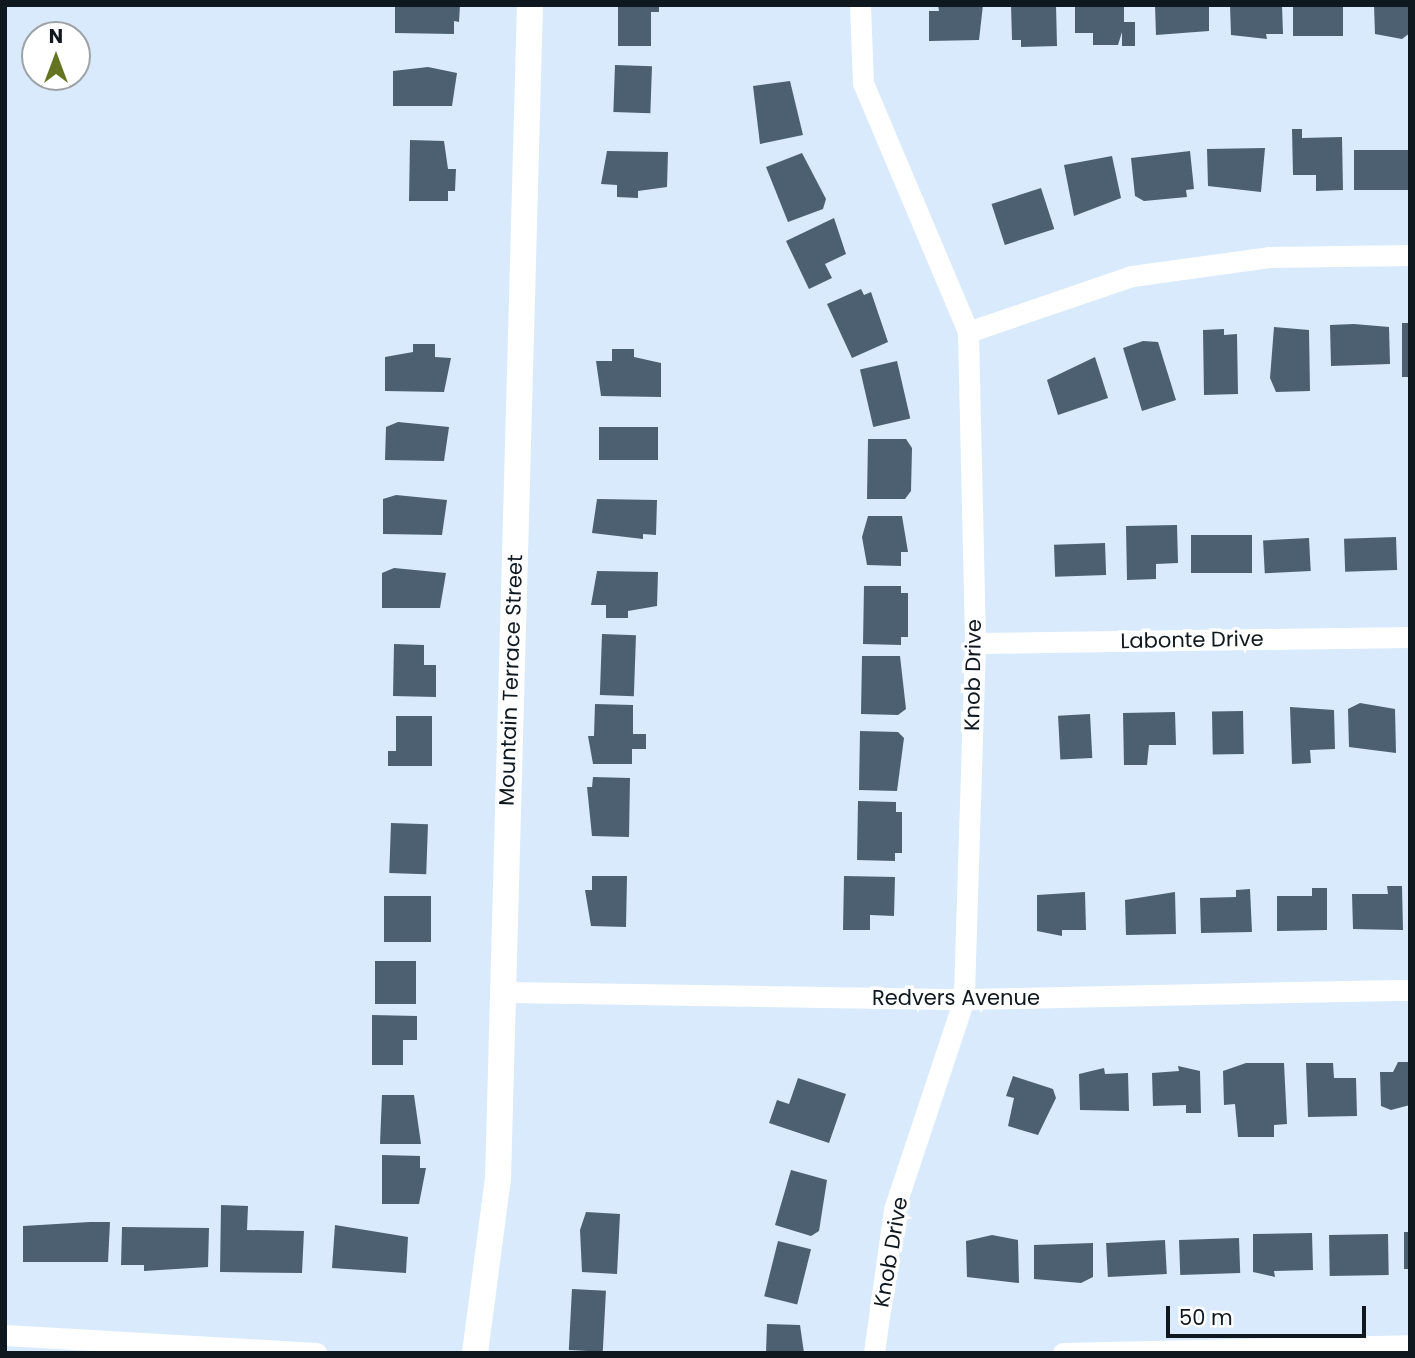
<!DOCTYPE html>
<html>
<head>
<meta charset="utf-8">
<style>
	body { margin:0 }
	#map { position:relative; width:1415px; height:1358px; overflow:hidden; background:#d8eafc; font-family:Poppins,sans-serif }
	div>[style] { position:absolute }
	[style*='--x'] { left:calc(var(--x)*1px); top:calc(var(--y)*1px); width:calc(var(--w)*1px); rotate:calc(var(--a)*1deg) }
	.building>* { inset:0; background:#4c6072; transform-origin:0 0 }
	.minor>* { height:21px; margin:-10.5px; padding:0 10.5px; transform-origin:10.5px; border-radius:10.5px; background:#fff }
	.tertiary>* { height:26px; margin:-13px; padding:0 13px; transform-origin:13px; border-radius:13px; background:#fff }
	span { translate:-50% -50%; white-space:nowrap; text-align:center; line-height:1.15; -webkit-text-stroke:7px #fff; paint-order:stroke }
	.street-label { font-size:21px; color:#0f171f }
	.frame { position:absolute; inset:0; border:7px solid #0f171f; pointer-events:none }
	.north { position:absolute; left:21px; top:21px; width:70px; height:70px; box-sizing:border-box; background:#fff; border:2px solid #9fa2a5; border-radius:50%; rotate:0deg; font-size:19px; font-weight:700; line-height:28px; text-align:center; color:#0f171f }
	.north::after { content:''; display:block; margin:auto; width:24px; height:32px; background:#637320; clip-path:polygon(50% 0,100% 100%,50% 72%,0 100%) }
	.scale { position:absolute; left:1166px; top:1306px; width:200px; height:32px; box-sizing:border-box; border:4px solid #0f171f; border-top:0; padding-left:9px; font-size:21px; line-height:24px; white-space:nowrap; color:#0f171f; -webkit-text-stroke:5px #fff; paint-order:stroke }
</style>
</head>
<body>
<div id="map">
	<div class="building">
		<div style="clip-path:polygon(395px 5px,460px 5px,459px 22px,454px 21px,454px 34px,395px 33px)"></div>
		<div style="clip-path:polygon(618px 5px,659px 5px,659px 12px,651px 12px,651px 46px,618px 46px)"></div>
		<div style="clip-path:polygon(938px 5px,983px 5px,979px 40px,929px 41px,929px 11px,939px 11px)"></div>
		<div style="clip-path:polygon(1011px 5px,1056px 5px,1057px 46px,1021px 47px,1021px 40px,1012px 40px)"></div>
		<div style="clip-path:polygon(1075px 5px,1124px 5px,1124px 22px,1135px 22px,1135px 46px,1122px 46px,1122px 32px,1118px 45px,1093px 45px,1093px 33px,1075px 33px)"></div>
		<div style="clip-path:polygon(1155px 5px,1209px 5px,1209px 31px,1156px 35px)"></div>
		<div style="clip-path:polygon(1230px 5px,1282px 5px,1283px 34px,1266px 34px,1267px 39px,1231px 35px)"></div>
		<div style="left:1293px;top:5px;width:50px;height:31px"></div>
		<div style="clip-path:polygon(1374px 5px,1410px 5px,1410px 33px,1402px 39px,1375px 34px)"></div>
		<div style="left:615px;top:65px;width:37px;height:47px;rotate:2deg"></div>
		<div style="clip-path:polygon(428px 67px,457px 73px,452px 106px,393px 106px,393px 71px)"></div>
		<div style="clip-path:polygon(790px 81px,803px 135px,760px 144px,753px 86px)"></div>
		<div style="clip-path:polygon(1292px 129px,1302px 129px,1302px 138px,1342px 137px,1343px 190px,1316px 191px,1316px 175px,1293px 175px)"></div>
		<div style="clip-path:polygon(410px 140px,444px 141px,448px 169px,456px 169px,455px 191px,448px 191px,448px 201px,409px 201px)"></div>
		<div style="clip-path:polygon(1265px 148px,1261px 192px,1208px 186px,1207px 149px)"></div>
		<div style="left:1410px;top:150px;width:40px;height:56px;rotate:90deg"></div>
		<div style="clip-path:polygon(607px 151px,668px 152px,667px 187px,638px 191px,638px 198px,617px 197px,617px 185px,601px 184px)"></div>
		<div style="clip-path:polygon(1190px 151px,1194px 189px,1186px 190px,1187px 197px,1144px 201px,1135px 196px,1131px 158px)"></div>
		<div style="clip-path:polygon(802px 153px,826px 199px,823px 209px,788px 222px,766px 167px)"></div>
		<div style="clip-path:polygon(1112px 156px,1121px 198px,1074px 216px,1064px 165px)"></div>
		<div style="left:1041px;top:188px;width:43px;height:52px;rotate:72deg"></div>
		<div style="clip-path:polygon(834px 218px,846px 254px,825px 264px,832px 278px,809px 289px,786px 241px)"></div>
		<div style="clip-path:polygon(861px 289px,864px 295px,871px 292px,888px 342px,852px 358px,827px 304px)"></div>
		<div style="left:1402px;top:323px;width:8px;height:54px"></div>
		<div style="clip-path:polygon(1354px 324px,1389px 327px,1390px 364px,1331px 366px,1330px 325px)"></div>
		<div style="clip-path:polygon(1274px 327px,1309px 330px,1310px 391px,1276px 392px,1270px 378px)"></div>
		<div style="clip-path:polygon(1224px 329px,1224px 335px,1237px 334px,1238px 394px,1204px 395px,1203px 330px)"></div>
		<div style="clip-path:polygon(1143px 341px,1158px 342px,1176px 400px,1142px 411px,1123px 348px)"></div>
		<div style="clip-path:polygon(413px 344px,435px 344px,435px 357px,451px 358px,444px 392px,385px 391px,385px 357px,413px 352px)"></div>
		<div style="clip-path:polygon(612px 349px,634px 349px,634px 357px,661px 363px,661px 397px,601px 396px,596px 361px,612px 361px)"></div>
		<div style="clip-path:polygon(1095px 357px,1108px 398px,1058px 415px,1047px 380px)"></div>
		<div style="left:897px;top:361px;width:59px;height:38px;rotate:77deg"></div>
		<div style="clip-path:polygon(398px 422px,449px 427px,444px 461px,385px 460px,386px 427px)"></div>
		<div style="left:599px;top:427px;width:59px;height:33px"></div>
		<div style="clip-path:polygon(868px 439px,906px 439px,912px 448px,911px 491px,905px 499px,867px 499px)"></div>
		<div style="clip-path:polygon(396px 495px,447px 500px,442px 535px,383px 534px,383px 499px)"></div>
		<div style="clip-path:polygon(597px 499px,657px 500px,656px 535px,643px 534px,643px 539px,592px 533px)"></div>
		<div style="clip-path:polygon(868px 516px,902px 516px,908px 552px,901px 552px,901px 566px,867px 565px,862px 537px)"></div>
		<div style="clip-path:polygon(1177px 525px,1178px 563px,1156px 564px,1156px 579px,1127px 580px,1126px 526px)"></div>
		<div style="left:1252px;top:535px;width:38px;height:61px;rotate:90deg"></div>
		<div style="left:1396px;top:537px;width:33px;height:52px;rotate:88deg"></div>
		<div style="left:1309px;top:538px;width:33px;height:46px;rotate:87deg"></div>
		<div style="left:1105px;top:543px;width:32px;height:51px;rotate:88deg"></div>
		<div style="clip-path:polygon(394px 568px,446px 573px,440px 608px,382px 608px,382px 573px)"></div>
		<div style="clip-path:polygon(597px 571px,658px 572px,657px 606px,628px 611px,628px 618px,606px 618px,606px 605px,591px 605px)"></div>
		<div style="clip-path:polygon(864px 586px,901px 586px,901px 593px,908px 593px,908px 637px,901px 637px,901px 645px,863px 644px)"></div>
		<div style="left:602px;top:634px;width:34px;height:61px;rotate:2deg"></div>
		<div style="clip-path:polygon(394px 644px,424px 645px,424px 665px,436px 665px,436px 697px,393px 696px)"></div>
		<div style="clip-path:polygon(862px 656px,900px 656px,906px 709px,898px 715px,861px 714px)"></div>
		<div style="clip-path:polygon(1360px 703px,1395px 709px,1396px 753px,1349px 747px,1348px 709px)"></div>
		<div style="clip-path:polygon(595px 704px,633px 705px,633px 734px,646px 734px,646px 749px,632px 749px,632px 764px,593px 764px,588px 736px,594px 736px)"></div>
		<div style="clip-path:polygon(1290px 707px,1334px 710px,1335px 749px,1310px 750px,1311px 763px,1292px 764px)"></div>
		<div style="left:1243px;top:711px;width:43px;height:31px;rotate:89deg"></div>
		<div style="clip-path:polygon(1175px 712px,1176px 745px,1149px 745px,1147px 765px,1124px 765px,1123px 713px)"></div>
		<div style="left:1090px;top:714px;width:44px;height:32px;rotate:87deg"></div>
		<div style="clip-path:polygon(396px 716px,432px 716px,432px 766px,388px 766px,388px 751px,396px 751px)"></div>
		<div style="clip-path:polygon(860px 731px,898px 732px,904px 738px,897px 791px,859px 790px)"></div>
		<div style="clip-path:polygon(593px 777px,630px 778px,629px 837px,592px 836px,587px 787px,592px 787px)"></div>
		<div style="clip-path:polygon(858px 801px,896px 802px,896px 812px,902px 812px,902px 853px,895px 853px,895px 861px,857px 860px)"></div>
		<div style="left:391px;top:823px;width:37px;height:50px;rotate:2deg"></div>
		<div style="clip-path:polygon(592px 876px,627px 876px,626px 927px,591px 926px,585px 890px,592px 890px)"></div>
		<div style="clip-path:polygon(844px 876px,895px 877px,894px 916px,870px 915px,870px 930px,843px 930px)"></div>
		<div style="clip-path:polygon(1387px 886px,1402px 886px,1403px 930px,1353px 929px,1352px 894px,1388px 894px)"></div>
		<div style="clip-path:polygon(1312px 888px,1327px 888px,1327px 930px,1277px 931px,1277px 896px,1312px 896px)"></div>
		<div style="clip-path:polygon(1250px 889px,1252px 932px,1201px 933px,1200px 898px,1236px 897px,1236px 890px)"></div>
		<div style="clip-path:polygon(1085px 892px,1086px 930px,1062px 930px,1062px 936px,1037px 931px,1037px 895px)"></div>
		<div style="clip-path:polygon(1175px 892px,1176px 934px,1126px 935px,1125px 900px)"></div>
		<div style="left:384px;top:896px;width:47px;height:46px"></div>
		<div style="left:375px;top:961px;width:41px;height:43px"></div>
		<div style="clip-path:polygon(372px 1015px,417px 1016px,417px 1040px,403px 1040px,403px 1065px,372px 1065px)"></div>
		<div style="clip-path:polygon(1398px 1062px,1410px 1062px,1410px 1105px,1391px 1110px,1381px 1106px,1380px 1072px,1393px 1072px)"></div>
		<div style="clip-path:polygon(1246px 1063px,1284px 1063px,1287px 1124px,1274px 1125px,1274px 1137px,1238px 1137px,1235px 1104px,1224px 1105px,1223px 1071px)"></div>
		<div style="clip-path:polygon(1306px 1063px,1333px 1063px,1334px 1078px,1356px 1078px,1357px 1116px,1308px 1117px)"></div>
		<div style="clip-path:polygon(1178px 1066px,1200px 1071px,1201px 1113px,1186px 1113px,1186px 1105px,1153px 1106px,1152px 1073px,1179px 1071px)"></div>
		<div style="clip-path:polygon(1104px 1068px,1105px 1074px,1128px 1073px,1129px 1111px,1080px 1110px,1079px 1074px)"></div>
		<div style="clip-path:polygon(1013px 1076px,1053px 1089px,1056px 1098px,1038px 1135px,1008px 1126px,1014px 1098px,1006px 1096px)"></div>
		<div style="clip-path:polygon(798px 1078px,846px 1094px,829px 1143px,769px 1123px,777px 1100px,789px 1104px)"></div>
		<div style="clip-path:polygon(382px 1095px,414px 1095px,421px 1144px,380px 1144px)"></div>
		<div style="clip-path:polygon(382px 1155px,420px 1156px,420px 1168px,426px 1168px,419px 1204px,382px 1204px)"></div>
		<div style="clip-path:polygon(791px 1170px,827px 1180px,819px 1231px,811px 1236px,775px 1225px)"></div>
		<div style="clip-path:polygon(221px 1205px,248px 1206px,247px 1230px,304px 1231px,302px 1273px,220px 1272px)"></div>
		<div style="clip-path:polygon(586px 1212px,620px 1214px,617px 1274px,582px 1272px,580px 1230px)"></div>
		<div style="clip-path:polygon(90px 1222px,110px 1222px,108px 1262px,23px 1262px,23px 1226px)"></div>
		<div style="clip-path:polygon(335px 1225px,408px 1237px,406px 1273px,332px 1268px)"></div>
		<div style="clip-path:polygon(122px 1227px,209px 1228px,208px 1267px,144px 1271px,144px 1265px,121px 1265px)"></div>
		<div style="left:1404px;top:1232px;width:6px;height:37px"></div>
		<div style="clip-path:polygon(1312px 1233px,1313px 1270px,1274px 1271px,1275px 1277px,1253px 1272px,1253px 1234px)"></div>
		<div style="left:1388px;top:1234px;width:41px;height:59px;rotate:89deg"></div>
		<div style="clip-path:polygon(992px 1235px,1018px 1240px,1019px 1283px,967px 1277px,966px 1241px)"></div>
		<div style="left:1239px;top:1238px;width:35px;height:60px;rotate:88deg"></div>
		<div style="left:1165px;top:1240px;width:34px;height:59px;rotate:87deg"></div>
		<div style="left:778px;top:1241px;width:34px;height:57px;rotate:14deg"></div>
		<div style="clip-path:polygon(1093px 1243px,1093px 1277px,1081px 1283px,1034px 1279px,1034px 1245px)"></div>
		<div style="left:572px;top:1289px;width:34px;height:61px;rotate:3deg"></div>
		<div style="clip-path:polygon(767px 1324px,800px 1325px,804px 1353px,766px 1353px)"></div>
	</div>
	<div class="minor">
		<div style="--x:860;--y:5;--w:78;--a:87.8"></div>
		<div style="--x:863;--y:83;--w:270;--a:67.1"></div>
		<div style="--x:968;--y:332;--w:311;--a:88.7"></div>
		<div style="--x:975;--y:643;--w:356;--a:91.8"></div>
		<div style="--x:964;--y:999;--w:222;--a:108.4"></div>
		<div style="--x:894;--y:1210;--w:144;--a:98"></div>
		<div style="--x:968;--y:332;--w:173;--a:-18.9"></div>
		<div style="--x:1132;--y:276;--w:138;--a:-7.9"></div>
		<div style="--x:1269;--y:257;--w:141;--a:-0.8"></div>
		<div style="--x:975;--y:643;--w:435;--a:-0.8"></div>
		<div style="--x:503;--y:992;--w:461;--a:0.9"></div>
		<div style="--x:964;--y:999;--w:446;--a:-1.2"></div>
		<div style="--x:5;--y:1335;--w:312;--a:3.3"></div>
		<div style="--x:1063;--y:1353;--w:347;--a:-1.3"></div>
	</div>
	<div class="tertiary">
		<div style="--x:475;--y:1353;--w:176;--a:-82.5"></div>
		<div style="--x:498;--y:1179;--w:1174;--a:-88.44"></div>
	</div>
	<div class="street-label">
		<span style="left:1192px;top:640px;rotate:-1deg">Labonte Drive</span>
		<span style="left:973px;top:675px;rotate:-89deg">Knob Drive</span>
		<span style="left:511px;top:680px;rotate:-88deg">Mountain Terrace Street</span>
		<span style="left:956px;top:998px">Redvers Avenue</span>
		<span style="left:891px;top:1252px;rotate:-80deg">Knob Drive</span>
	</div>
	<div class="frame"></div>
	<div class="north">N</div>
	<div class="scale">50 m</div>
</div>
</body>
</html>
